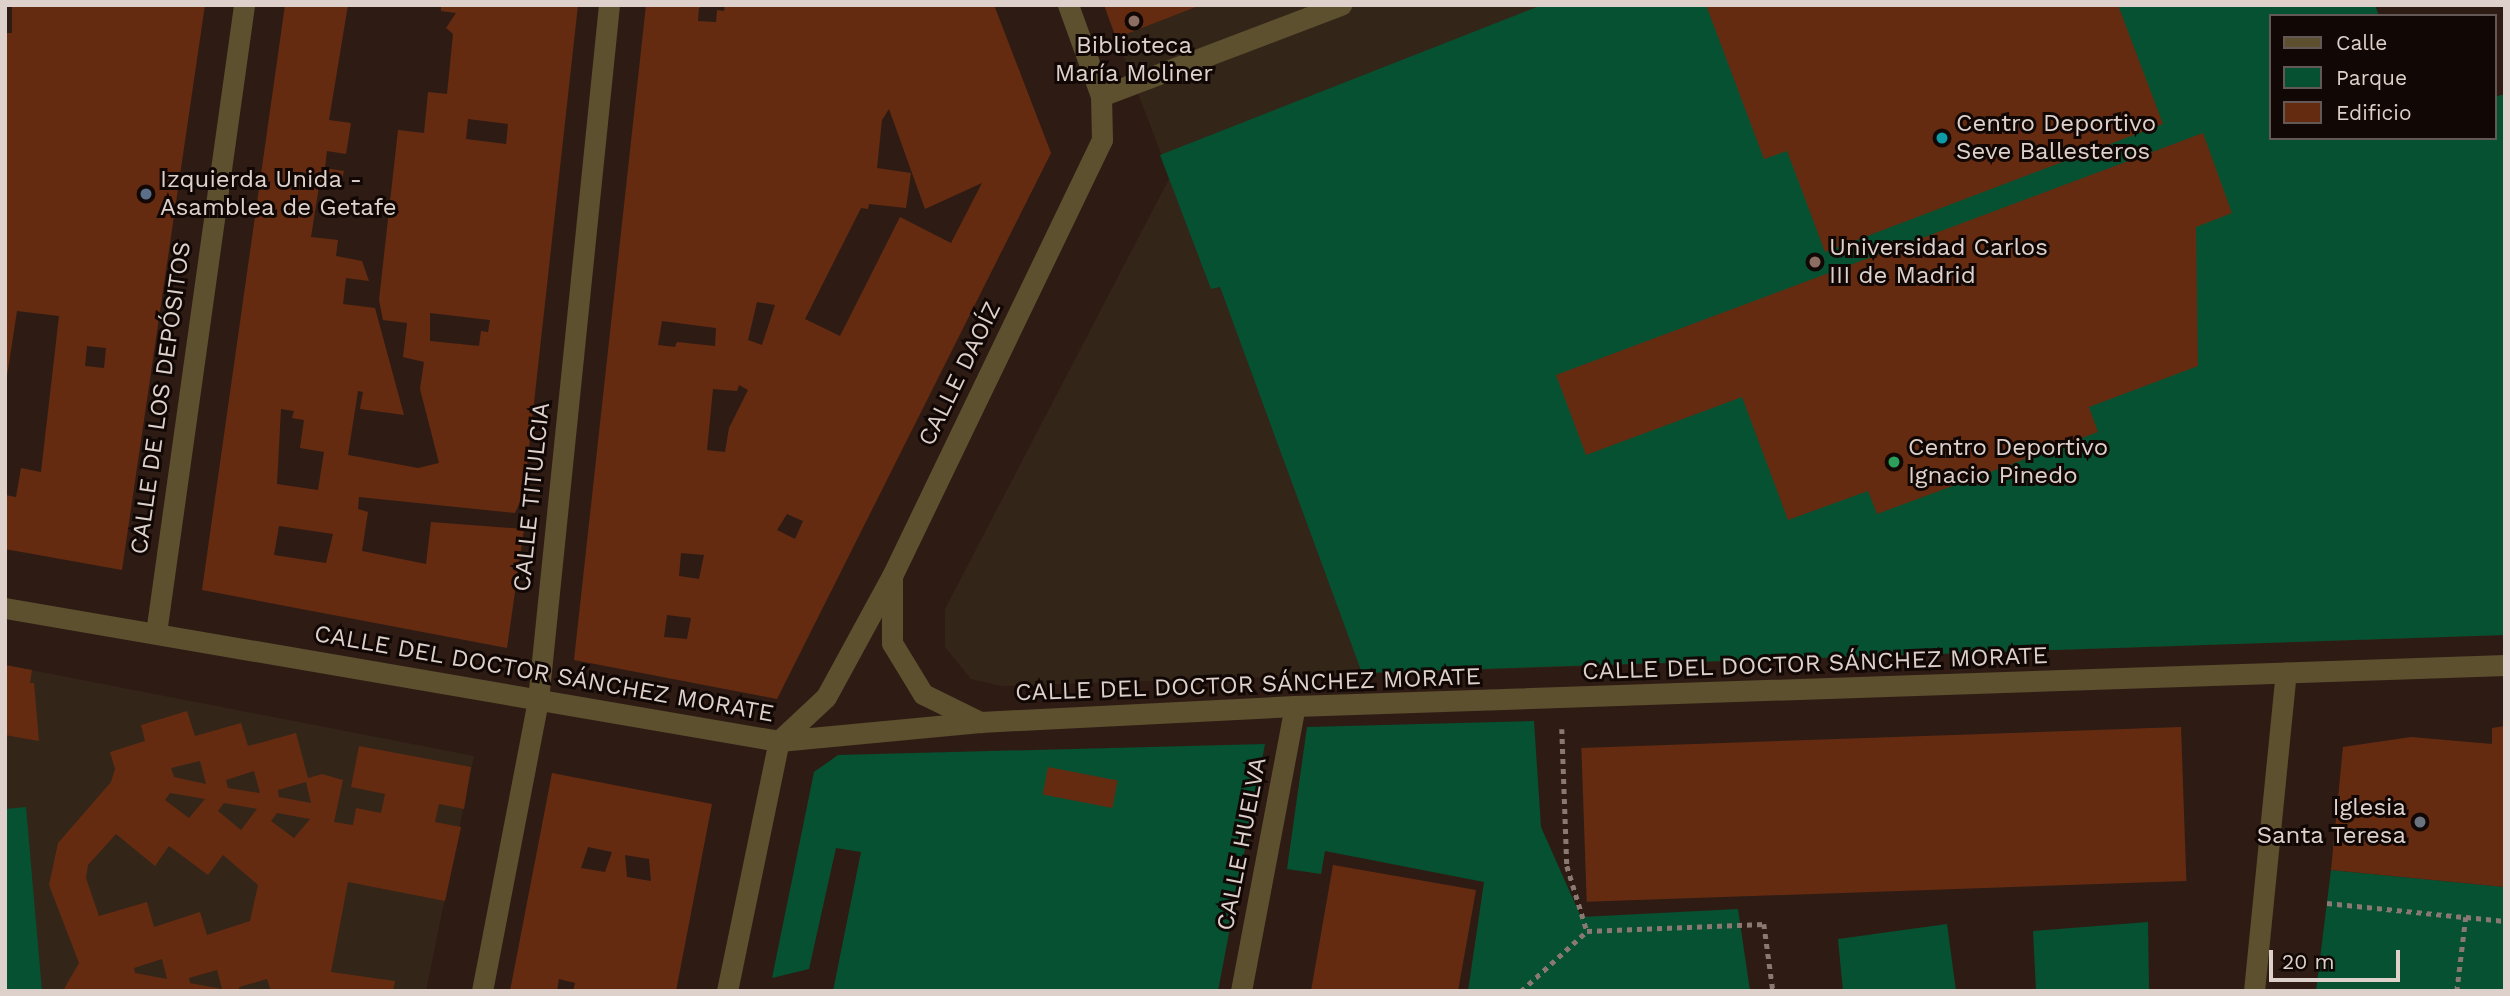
<!DOCTYPE html>
<html>
<head>
<meta charset="utf-8">
<style>
	body { margin:0 }
	#map { position:relative; width:2510px; height:996px; overflow:hidden; background:#2e1c14; font-family:"Work Sans",sans-serif }
	div>[style] { position:absolute }
	[style*='--x'] { left:calc(var(--x)*1px); top:calc(var(--y)*1px); width:calc(var(--w)*1px); rotate:calc(var(--a)*1deg) }
	.education>* { inset:0; background:#332518 }
	.green>* { inset:0; background:#065131 }
	.building>* { inset:0; background:#652b11; transform-origin:0 0 }
	.path>* { height:4.5px; margin-top:-2.25px; transform-origin:0; background:repeating-linear-gradient(90deg,#897972 0 5px,transparent 0 10px) }
	.street>* { height:21px; margin:-10.5px; padding:0 10.5px; transform-origin:10.5px; border-radius:10.5px; background:#5c502f }
	.dots>* { width:19px; height:19px; translate:-50% -50%; box-sizing:border-box; border:4px solid #110806; border-radius:50% }
	span { translate:-50% -50%; white-space:nowrap; text-align:center; line-height:1.15; -webkit-text-stroke:6px #110806; paint-order:stroke }
	.poi-label { font-size:24px; color:#ded1cb }
	.left { translate:0 -50%; text-align:left }
	.right { translate:-100% -50%; text-align:right }
	.street-label { font-size:24px; color:#ded1cb }
	.frame { position:absolute; inset:0; border:7px solid #ded1cb; pointer-events:none }
	.legend { position:absolute; left:2269px; top:14px; width:228px; height:126px; box-sizing:border-box; background:#110806; border:2px solid #635855; margin:0; padding:9px 12px; list-style:none; font-size:21px; color:#ded1cb }
	.legend li { display:flex; align-items:center; gap:14px; height:35px }
	.legend b { width:35px; border:2px solid #635855 }
	.scale { position:absolute; left:2269px; top:950px; width:131px; height:32px; box-sizing:border-box; border:4px solid #ded1cb; border-top:0; padding-left:9px; font-size:21px; line-height:24px; white-space:nowrap; color:#ded1cb; -webkit-text-stroke:5px #110806; paint-order:stroke }
</style>
</head>
<body>
<div id="map">
	<div class="education">
		<div style="clip-path:polygon(1104px 5px,2375px 5px,2379px 16px,2270px 16px,2270px 138px,2494px 138px,2494px 97px,2505px 94px,2505px 635px,1001px 686px,971px 679px,945px 647px,945px 609px,1170px 177px)"></div>
		<div style="clip-path:polygon(5px 665px,474px 756px,426px 991px,5px 991px)"></div>
	</div>
	<div class="green">
		<div style="clip-path:polygon(1542px 5px,2375px 5px,2379px 16px,2270px 16px,2270px 138px,2494px 138px,2494px 97px,2505px 94px,2505px 635px,1362px 673px,1220px 287px,1211px 289px,1160px 155px)"></div>
		<div style="clip-path:polygon(1534px 721px,1541px 827px,1581px 917px,1738px 909px,1750px 991px,1468px 991px,1484px 882px,1325px 851px,1321px 874px,1287px 869px,1307px 727px)"></div>
		<div style="clip-path:polygon(1265px 744px,1218px 991px,833px 991px,861px 852px,836px 848px,809px 969px,772px 978px,814px 772px,838px 755px)"></div>
		<div style="clip-path:polygon(26px 807px,42px 991px,5px 991px,5px 809px)"></div>
		<div style="clip-path:polygon(2331px 870px,2505px 887px,2505px 991px,2316px 991px)"></div>
		<div style="clip-path:polygon(2148px 922px,2149px 991px,2036px 991px,2033px 931px)"></div>
		<div style="clip-path:polygon(1947px 924px,1956px 991px,1843px 991px,1838px 939px)"></div>
	</div>
	<div class="building">
		<div style="clip-path:polygon(evenodd,12px 5px,205px 5px,122px 570px,5px 549px,5px 495px,16px 497px,21px 468px,41px 472px,59px 316px,17px 311px,5px 389px,5px 33px,12px 33px,12px 5px,87px 346px,106px 348px,104px 368px,85px 366px,87px 346px)"></div>
		<div style="clip-path:polygon(evenodd,285px 5px,348px 5px,329px 120px,351px 123px,346px 154px,327px 151px,325px 168px,344px 171px,340px 190px,319px 186px,311px 237px,338px 240px,336px 256px,362px 261px,369px 281px,346px 278px,343px 304px,375px 308px,404px 415px,360px 409px,363px 392px,358px 391px,348px 455px,418px 468px,439px 463px,420px 389px,424px 362px,403px 357px,407px 323px,383px 320px,379px 300px,398px 130px,424px 133px,428px 92px,447px 94px,453px 34px,446px 28px,456px 13px,441px 11px,441px 5px,578px 5px,524px 493px,515px 513px,359px 497px,358px 509px,368px 512px,362px 551px,426px 564px,431px 522px,524px 529px,507px 648px,202px 590px,285px 5px,468px 119px,508px 124px,506px 144px,466px 139px,468px 119px,285px 5px,430px 313px,490px 320px,488px 332px,481px 331px,479px 346px,430px 341px,430px 313px,285px 5px,281px 409px,294px 411px,292px 418px,304px 420px,300px 448px,324px 452px,318px 490px,277px 484px,281px 409px,285px 5px,279px 526px,333px 534px,326px 563px,274px 555px,279px 526px)"></div>
		<div style="clip-path:polygon(evenodd,646px 5px,704px 5px,699px 8px,698px 21px,716px 22px,717px 10px,724px 11px,725px 5px,994px 5px,1051px 153px,777px 699px,574px 660px,646px 5px,889px 109px,925px 209px,982px 183px,951px 243px,900px 217px,840px 336px,805px 319px,861px 208px,868px 209px,869px 204px,906px 208px,911px 173px,877px 168px,882px 120px,889px 109px,646px 5px,757px 302px,775px 305px,762px 345px,748px 340px,757px 302px,646px 5px,662px 321px,716px 328px,715px 346px,677px 342px,675px 347px,658px 345px,662px 321px,646px 5px,739px 385px,748px 390px,729px 428px,725px 452px,707px 450px,713px 389px,737px 391px,739px 385px,646px 5px,787px 514px,803px 521px,795px 539px,777px 530px,787px 514px,646px 5px,681px 553px,704px 555px,699px 579px,679px 576px,681px 553px,646px 5px,667px 615px,691px 618px,687px 639px,664px 637px,667px 615px)"></div>
		<div style="clip-path:polygon(1104px 5px,1201px 5px,1116px 38px)"></div>
		<div style="clip-path:polygon(1706px 5px,2118px 5px,2163px 124px,1825px 252px,1787px 151px,1764px 159px)"></div>
		<div style="clip-path:polygon(2203px 133px,2232px 213px,2196px 227px,2198px 366px,2089px 407px,2098px 432px,1877px 514px,1868px 491px,1788px 520px,1742px 397px,1586px 455px,1556px 375px)"></div>
		<div style="clip-path:polygon(5px 665px,32px 670px,30px 683px,34px 683px,39px 741px,5px 735px)"></div>
		<div style="clip-path:polygon(evenodd,187px 711px,195px 736px,241px 723px,248px 746px,296px 733px,308px 778px,322px 774px,343px 780px,334px 822px,353px 825px,356px 808px,381px 813px,385px 794px,351px 787px,359px 746px,471px 767px,464px 809px,439px 804px,435px 822px,461px 827px,445px 901px,348px 882px,331px 972px,395px 981px,393px 991px,271px 991px,267px 979px,239px 987px,240px 991px,64px 989px,79px 963px,49px 885px,58px 843px,111px 782px,115px 769px,110px 752px,145px 741px,141px 725px,187px 711px,200px 761px,206px 784px,174px 777px,171px 768px,200px 761px,187px 711px,254px 771px,260px 793px,228px 788px,226px 780px,254px 771px,187px 711px,306px 782px,311px 803px,279px 797px,278px 790px,306px 782px,187px 711px,170px 793px,205px 799px,189px 818px,165px 800px,170px 793px,187px 711px,224px 803px,257px 809px,241px 830px,218px 811px,224px 803px,187px 711px,277px 813px,310px 819px,294px 838px,271px 821px,277px 813px,187px 711px,116px 834px,155px 866px,169px 846px,208px 875px,223px 855px,258px 885px,250px 921px,207px 935px,200px 912px,154px 927px,147px 902px,99px 916px,86px 878px,88px 865px,116px 834px,187px 711px,162px 959px,167px 979px,135px 973px,134px 968px,162px 959px,187px 711px,217px 970px,222px 989px,190px 983px,189px 978px,217px 970px)"></div>
		<div style="clip-path:polygon(2505px 726px,2505px 887px,2331px 870px,2343px 747px,2411px 737px,2492px 744px,2492px 728px)"></div>
		<div style="left:2181px;top:727px;width:154px;height:600px;rotate:88deg"></div>
		<div style="left:1048px;top:767px;width:71px;height:28px;rotate:11deg"></div>
		<div style="clip-path:polygon(evenodd,552px 773px,712px 804px,676px 991px,573px 991px,575px 983px,559px 979px,557px 991px,510px 991px,552px 773px,588px 847px,612px 852px,605px 872px,581px 868px,588px 847px,552px 773px,625px 855px,649px 859px,651px 881px,627px 877px,625px 855px)"></div>
		<div style="clip-path:polygon(1333px 865px,1476px 890px,1458px 991px,1311px 991px)"></div>
	</div>
	<div class="path">
		<div style="--x:1562;--y:729;--w:137;--a:87.9"></div>
		<div style="--x:1567;--y:866;--w:68;--a:72.9"></div>
		<div style="--x:2327;--y:903;--w:140;--a:5.8"></div>
		<div style="--x:2466;--y:917;--w:75;--a:96.9"></div>
		<div style="--x:2466;--y:917;--w:39;--a:6"></div>
		<div style="--x:1521;--y:991;--w:89;--a:-42.3"></div>
		<div style="--x:1587;--y:931;--w:177;--a:-2.3"></div>
		<div style="--x:1764;--y:924;--w:68;--a:82.3"></div>
	</div>
	<div class="street">
		<div style="--x:1101;--y:96;--w:257;--a:-20.8"></div>
		<div style="--x:892;--y:578;--w:65;--a:90"></div>
		<div style="--x:892;--y:643;--w:60;--a:58.7"></div>
		<div style="--x:923;--y:694;--w:64;--a:26.2"></div>
		<div style="--x:5;--y:608;--w:785;--a:9.75"></div>
		<div style="--x:779;--y:741;--w:202;--a:-5.4"></div>
		<div style="--x:980;--y:722;--w:315;--a:-2.9"></div>
		<div style="--x:1295;--y:706;--w:1211;--a:-1.94"></div>
		<div style="--x:156;--y:633;--w:634;--a:-82.02"></div>
		<div style="--x:779;--y:741;--w:64;--a:-43.1"></div>
		<div style="--x:826;--y:697;--w:138;--a:-61.4"></div>
		<div style="--x:892;--y:576;--w:484;--a:-64.3"></div>
		<div style="--x:1102;--y:140;--w:44;--a:-91.3"></div>
		<div style="--x:1101;--y:96;--w:97;--a:-109.9"></div>
		<div style="--x:482;--y:991;--w:296;--a:-79.1"></div>
		<div style="--x:538;--y:700;--w:699;--a:-84.17"></div>
		<div style="--x:727;--y:991;--w:255;--a:-78.3"></div>
		<div style="--x:1241;--y:991;--w:290;--a:-79.3"></div>
		<div style="--x:2254;--y:991;--w:320;--a:-84.3"></div>
	</div>
	<div class="dots">
		<div style="left:1134px;top:21px;background:#8d6e63"></div>
		<div style="left:1942px;top:138px;background:#0f9aa8"></div>
		<div style="left:146px;top:194px;background:#5c6f8a"></div>
		<div style="left:1815px;top:262px;background:#8d6e63"></div>
		<div style="left:1894px;top:462px;background:#2e9e5b"></div>
		<div style="left:2420px;top:822px;background:#6b7280"></div>
	</div>
	<div class="poi-label">
		<span style="left:1134px;top:60px">Biblioteca<br>María Moliner</span>
		<span class="left" style="left:1956px;top:138px">Centro Deportivo<br>Seve Ballesteros</span>
		<span class="left" style="left:160px;top:194px">Izquierda Unida -<br>Asamblea de Getafe</span>
		<span class="left" style="left:1829px;top:262px">Universidad Carlos<br>III de Madrid</span>
		<span class="left" style="left:1908px;top:462px">Centro Deportivo<br>Ignacio Pinedo</span>
		<span class="right" style="left:2406px;top:822px">Iglesia<br>Santa Teresa</span>
	</div>
	<div class="street-label">
		<span style="left:960px;top:374px;rotate:-64deg">CALLE DAOÍZ</span>
		<span style="left:161px;top:398px;rotate:-82deg">CALLE DE LOS DEPÓSITOS</span>
		<span style="left:532px;top:497px;rotate:-84deg">CALLE TITULCIA</span>
		<span style="left:1815px;top:664px;rotate:-2deg">CALLE DEL DOCTOR SÁNCHEZ MORATE</span>
		<span style="left:544px;top:674px;rotate:10deg">CALLE DEL DOCTOR SÁNCHEZ MORATE</span>
		<span style="left:1248px;top:685px;rotate:-2deg">CALLE DEL DOCTOR SÁNCHEZ MORATE</span>
		<span style="left:1242px;top:844px;rotate:-79deg">CALLE HUELVA</span>
	</div>
	<div class="frame"></div>
	<ul class="legend">
	<li><b style="height:9px;background:#5c502f"></b>Calle</li>
	<li><b style="height:19px;background:#065131"></b>Parque</li>
	<li><b style="height:19px;background:#652b11"></b>Edificio</li>
	</ul>
	<div class="scale">20 m</div>
</div>
</body>
</html>
